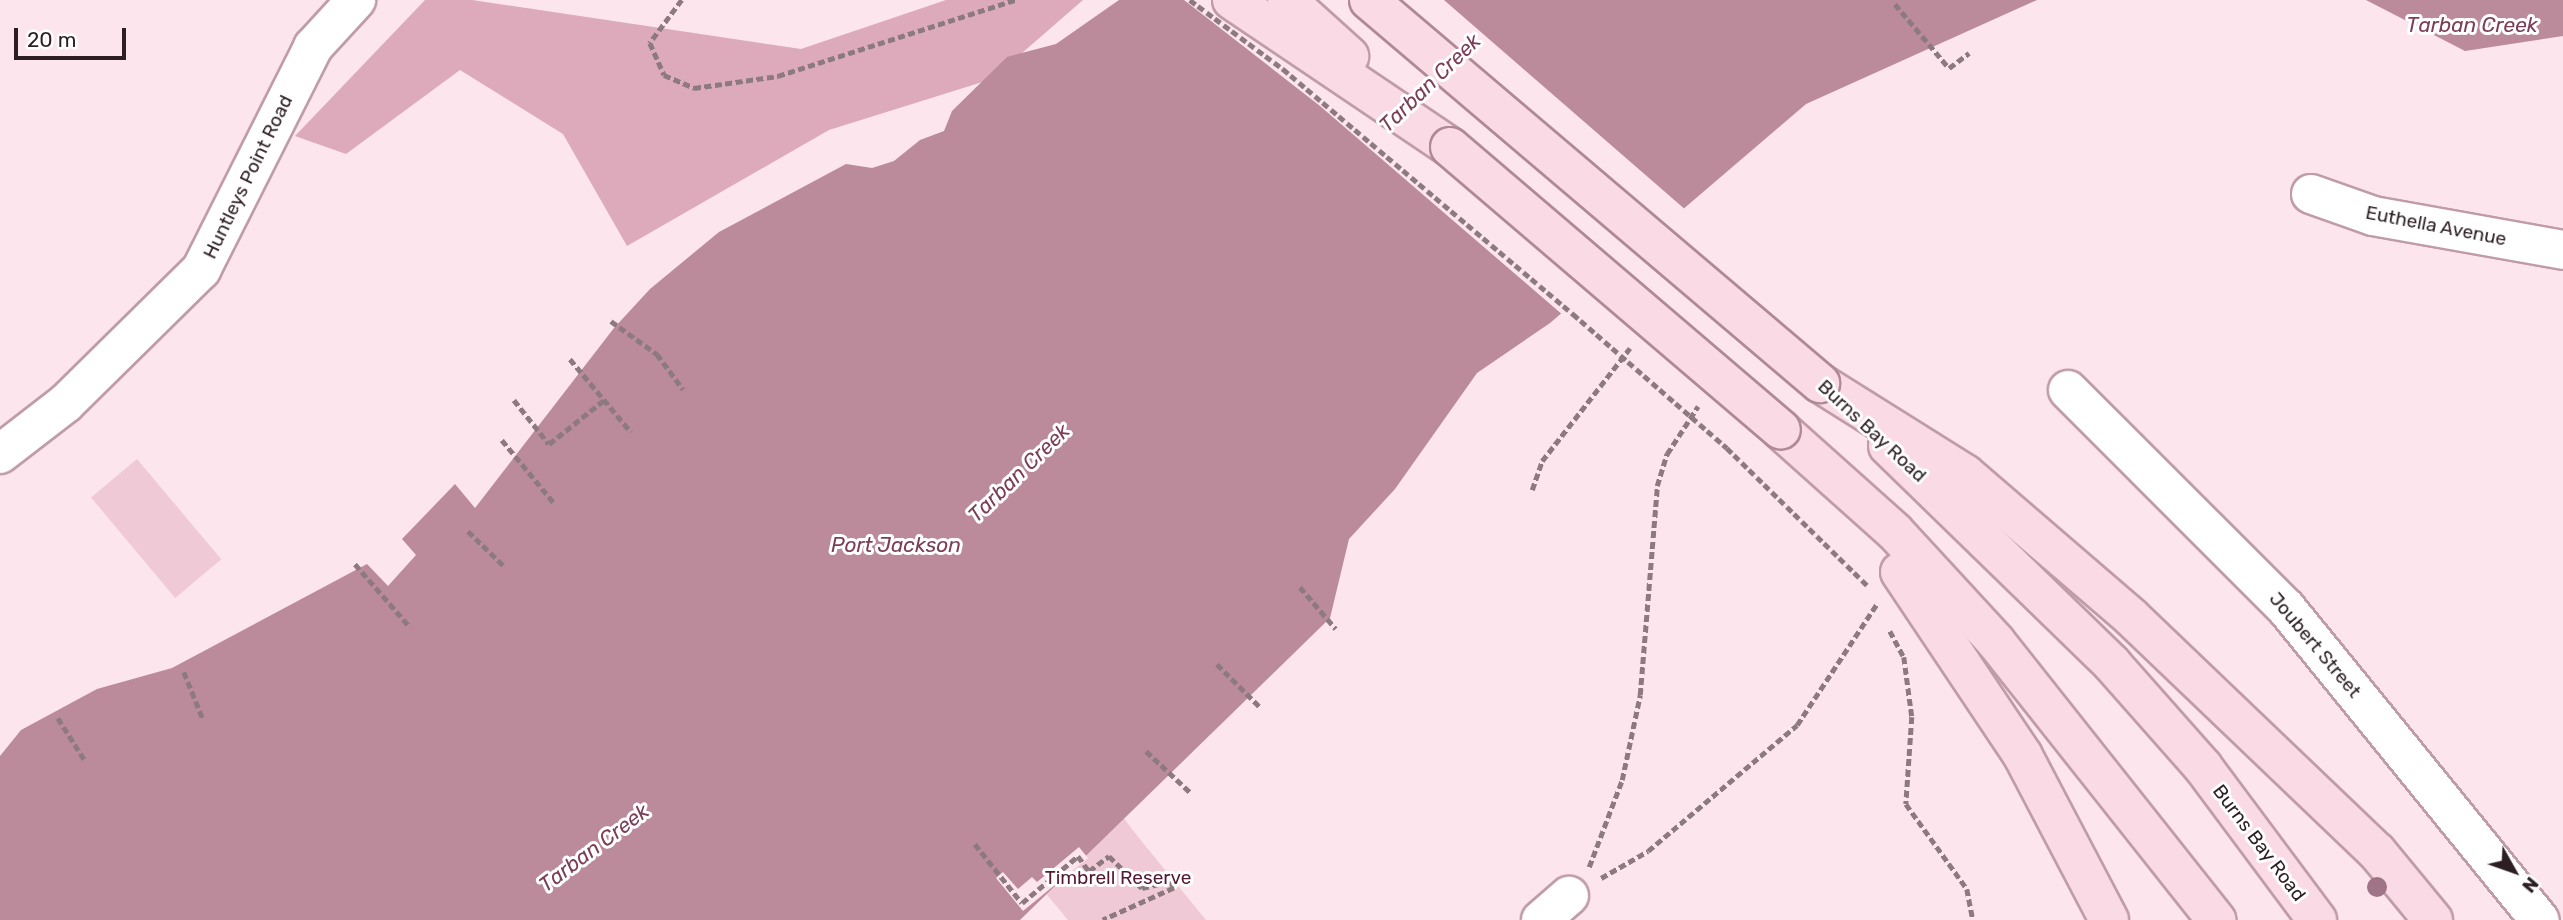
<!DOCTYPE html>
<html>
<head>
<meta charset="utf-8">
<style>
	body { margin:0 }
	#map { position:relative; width:2563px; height:920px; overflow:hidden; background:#fce5ec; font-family:Rubik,sans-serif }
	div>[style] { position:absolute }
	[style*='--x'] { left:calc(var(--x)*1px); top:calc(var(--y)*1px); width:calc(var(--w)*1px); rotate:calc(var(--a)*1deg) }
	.green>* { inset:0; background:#efcad6; transform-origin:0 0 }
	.forest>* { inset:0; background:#dcaabb }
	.water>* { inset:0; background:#bb8a9b }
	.pier>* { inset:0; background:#fce5ec }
	.path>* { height:4.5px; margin-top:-2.25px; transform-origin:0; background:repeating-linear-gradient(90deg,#8c7a80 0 7px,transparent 0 10.5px) }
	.roads { filter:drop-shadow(2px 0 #bf9ca8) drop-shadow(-2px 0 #bf9ca8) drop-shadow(0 2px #bf9ca8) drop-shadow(0 -2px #bf9ca8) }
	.minor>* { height:38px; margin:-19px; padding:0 19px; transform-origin:19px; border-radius:19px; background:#fff }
	.primary>* { height:38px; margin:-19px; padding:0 19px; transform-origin:19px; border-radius:19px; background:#f9dae5 }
	.path-bridge>* { height:4.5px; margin-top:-2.25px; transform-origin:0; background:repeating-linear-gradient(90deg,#8c7a80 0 7px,transparent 0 10.5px) }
	.bridges { filter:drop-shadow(2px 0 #af8995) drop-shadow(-2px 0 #af8995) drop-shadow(0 2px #af8995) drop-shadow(0 -2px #af8995) }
	.primary-bridge>* { height:38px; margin:-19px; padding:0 19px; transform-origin:19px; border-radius:19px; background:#f9dae5 }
	.trees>* { width:20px; height:20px; margin:-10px; border-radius:50%; background:#9f7486 }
	span { translate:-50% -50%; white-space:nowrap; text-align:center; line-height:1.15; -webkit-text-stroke:6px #fff; paint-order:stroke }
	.street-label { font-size:19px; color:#2c1e23 }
	.park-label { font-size:19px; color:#531832 }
	.water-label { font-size:21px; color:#7c3d56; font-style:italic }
	.north { position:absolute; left:2479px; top:836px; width:70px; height:70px; -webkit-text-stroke:5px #fff; paint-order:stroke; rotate:130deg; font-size:19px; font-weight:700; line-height:28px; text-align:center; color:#2c1e23 }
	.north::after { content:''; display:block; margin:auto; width:24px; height:32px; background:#2c1e23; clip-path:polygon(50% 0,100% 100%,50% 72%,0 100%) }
	.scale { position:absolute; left:14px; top:28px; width:112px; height:32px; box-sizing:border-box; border:4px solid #2c1e23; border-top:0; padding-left:9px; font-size:21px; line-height:24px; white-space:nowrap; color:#2c1e23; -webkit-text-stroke:5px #fff; paint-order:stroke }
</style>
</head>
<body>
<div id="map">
	<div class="green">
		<div style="left:137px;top:459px;width:131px;height:60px;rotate:50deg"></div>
		<div style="clip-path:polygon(1122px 816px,1143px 843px,1206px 920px,1068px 920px,1043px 890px)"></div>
	</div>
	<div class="forest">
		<div style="clip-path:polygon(425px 0,472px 0,801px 49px,946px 0,1083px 0,992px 79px,829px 130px,627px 246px,563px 134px,460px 70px,346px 154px,295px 136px)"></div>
	</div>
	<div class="water">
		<div style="clip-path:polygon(1119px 0,2037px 0,1806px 104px,1550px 323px,1477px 373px,1395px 489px,1349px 539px,1330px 618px,1020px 920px,0 920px,0 756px,21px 730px,97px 689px,172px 668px,367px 564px,388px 586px,416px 555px,402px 539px,455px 484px,475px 508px,614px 328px,650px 289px,719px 232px,846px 164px,872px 168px,894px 161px,920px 140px,944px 131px,952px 111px,1007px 57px,1056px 44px)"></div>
		<div style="clip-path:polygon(2366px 0,2563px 0,2563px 36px,2465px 51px)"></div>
	</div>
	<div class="pier">
		<div style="clip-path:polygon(1184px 0,1444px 0,1687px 211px,1564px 316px,1320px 106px)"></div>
		<div style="clip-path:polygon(1079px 847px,1088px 858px,1023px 911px,996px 878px,1003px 872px,1018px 889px,1032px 877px,1037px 882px)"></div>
	</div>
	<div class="path">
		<div style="--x:682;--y:0;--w:54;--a:126.7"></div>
		<div style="--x:650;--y:43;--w:35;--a:66"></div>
		<div style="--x:664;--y:75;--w:33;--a:23"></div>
		<div style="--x:694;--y:88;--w:85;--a:-8.1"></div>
		<div style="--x:778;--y:76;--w:249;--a:-17.8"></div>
		<div style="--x:1895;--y:4;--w:84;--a:49.8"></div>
		<div style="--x:1949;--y:68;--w:25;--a:-37"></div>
		<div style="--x:611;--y:321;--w:57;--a:35.7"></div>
		<div style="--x:657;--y:354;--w:44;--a:53.4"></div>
		<div style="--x:570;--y:359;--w:95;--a:50.1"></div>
		<div style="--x:514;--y:400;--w:56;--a:51.5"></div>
		<div style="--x:549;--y:444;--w:70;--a:-38.7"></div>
		<div style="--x:502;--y:440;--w:83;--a:50.4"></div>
		<div style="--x:1532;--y:490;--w:31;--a:-71"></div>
		<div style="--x:1542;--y:461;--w:143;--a:-52.1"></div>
		<div style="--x:468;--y:531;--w:50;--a:44.2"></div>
		<div style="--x:355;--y:564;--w:84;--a:48.9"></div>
		<div style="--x:1300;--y:587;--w:55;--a:49.4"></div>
		<div style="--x:1890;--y:631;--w:30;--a:62"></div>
		<div style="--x:1904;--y:657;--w:61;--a:82.4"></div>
		<div style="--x:1912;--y:717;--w:87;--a:93.9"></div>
		<div style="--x:1906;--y:804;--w:105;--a:54.3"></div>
		<div style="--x:1967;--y:889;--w:32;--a:79"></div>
		<div style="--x:1217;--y:664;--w:61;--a:45"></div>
		<div style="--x:184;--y:672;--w:51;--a:68"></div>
		<div style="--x:58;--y:718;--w:49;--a:57.6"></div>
		<div style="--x:1146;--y:751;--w:60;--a:43"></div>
		<div style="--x:975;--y:844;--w:75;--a:51.5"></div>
		<div style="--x:1022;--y:903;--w:73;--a:-40"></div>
		<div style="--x:1078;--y:856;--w:19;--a:54"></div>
		<div style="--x:1089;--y:871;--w:25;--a:-37"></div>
		<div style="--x:1109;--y:856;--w:46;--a:44.1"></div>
		<div style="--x:1142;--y:888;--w:30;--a:-14"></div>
		<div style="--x:1171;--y:881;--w:8;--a:67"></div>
		<div style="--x:1174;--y:888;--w:78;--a:155.7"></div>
		<div style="--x:1589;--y:867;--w:93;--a:-69.2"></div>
		<div style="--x:1622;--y:780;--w:87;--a:-78"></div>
		<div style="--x:1640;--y:695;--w:210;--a:-85.3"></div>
		<div style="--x:1657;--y:486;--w:34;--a:-73"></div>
		<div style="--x:1667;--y:454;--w:57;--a:-57.1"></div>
		<div style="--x:1601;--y:878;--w:54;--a:-29.9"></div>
		<div style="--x:1648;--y:851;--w:195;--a:-40.2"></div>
		<div style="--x:1797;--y:725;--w:144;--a:-56.6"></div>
	</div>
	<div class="roads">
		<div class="minor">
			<div style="--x:2311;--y:194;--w:66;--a:19.5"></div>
			<div style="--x:2373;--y:216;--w:193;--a:10.1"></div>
			<div style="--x:2068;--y:390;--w:308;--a:45"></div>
			<div style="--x:2286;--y:608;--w:402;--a:50.9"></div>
			<div style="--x:0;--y:454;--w:83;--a:-37.7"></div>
			<div style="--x:66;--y:403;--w:190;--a:-44.6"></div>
			<div style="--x:201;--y:270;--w:250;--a:-63.3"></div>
			<div style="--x:313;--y:47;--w:64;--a:-47.5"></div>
			<div style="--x:1541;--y:920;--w:37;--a:-41"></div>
		</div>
		<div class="primary">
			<div style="--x:1232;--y:0;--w:263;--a:34"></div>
			<div style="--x:1287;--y:0;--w:84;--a:42.1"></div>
			<div style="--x:1820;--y:383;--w:171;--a:32.1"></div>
			<div style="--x:1965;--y:474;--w:219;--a:40.7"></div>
			<div style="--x:2131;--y:617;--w:340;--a:43.7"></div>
			<div style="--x:2377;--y:852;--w:88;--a:50.5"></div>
			<div style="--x:1781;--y:430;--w:153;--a:41.8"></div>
			<div style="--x:1895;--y:532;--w:149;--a:47.4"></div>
			<div style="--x:1996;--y:642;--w:355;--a:51.6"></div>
			<div style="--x:1888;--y:446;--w:313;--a:44.2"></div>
			<div style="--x:2112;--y:664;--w:137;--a:48.5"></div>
			<div style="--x:2203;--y:767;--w:191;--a:53.3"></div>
			<div style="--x:1900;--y:572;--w:221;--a:56.2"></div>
			<div style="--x:2023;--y:756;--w:185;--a:62.3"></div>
		</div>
	</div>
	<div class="path-bridge">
		<div style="--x:1190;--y:0;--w:116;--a:36.6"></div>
		<div style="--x:1283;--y:69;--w:380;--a:40.2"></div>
		<div style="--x:1573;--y:314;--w:204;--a:41"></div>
		<div style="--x:1727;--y:448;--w:197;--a:44.4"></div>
	</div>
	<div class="bridges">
		<div class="primary-bridge">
			<div style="--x:1369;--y:0;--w:592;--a:40.34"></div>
			<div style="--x:1450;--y:147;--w:435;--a:40.5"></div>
		</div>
	</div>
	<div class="trees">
		<div style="left:2377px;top:887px"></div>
	</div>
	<div class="street-label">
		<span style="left:248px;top:177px;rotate:-64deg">Huntleys Point Road</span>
		<span style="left:2436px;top:226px;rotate:11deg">Euthella Avenue</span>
		<span style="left:1872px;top:431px;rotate:43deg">Burns Bay Road</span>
		<span style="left:2315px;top:645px;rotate:50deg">Joubert Street</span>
		<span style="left:2259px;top:843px;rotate:53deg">Burns Bay Road</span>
	</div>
	<div class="park-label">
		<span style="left:1118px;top:878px">Timbrell Reserve</span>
	</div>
	<div class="water-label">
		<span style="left:2472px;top:25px">Tarban Creek</span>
		<span style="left:1430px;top:83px;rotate:-44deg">Tarban Creek</span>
		<span style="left:1019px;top:473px;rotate:-44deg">Tarban Creek</span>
		<span style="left:896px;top:545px">Port Jackson</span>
		<span style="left:594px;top:848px;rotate:-37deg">Tarban Creek</span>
	</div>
	<div class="north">N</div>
	<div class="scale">20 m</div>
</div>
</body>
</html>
